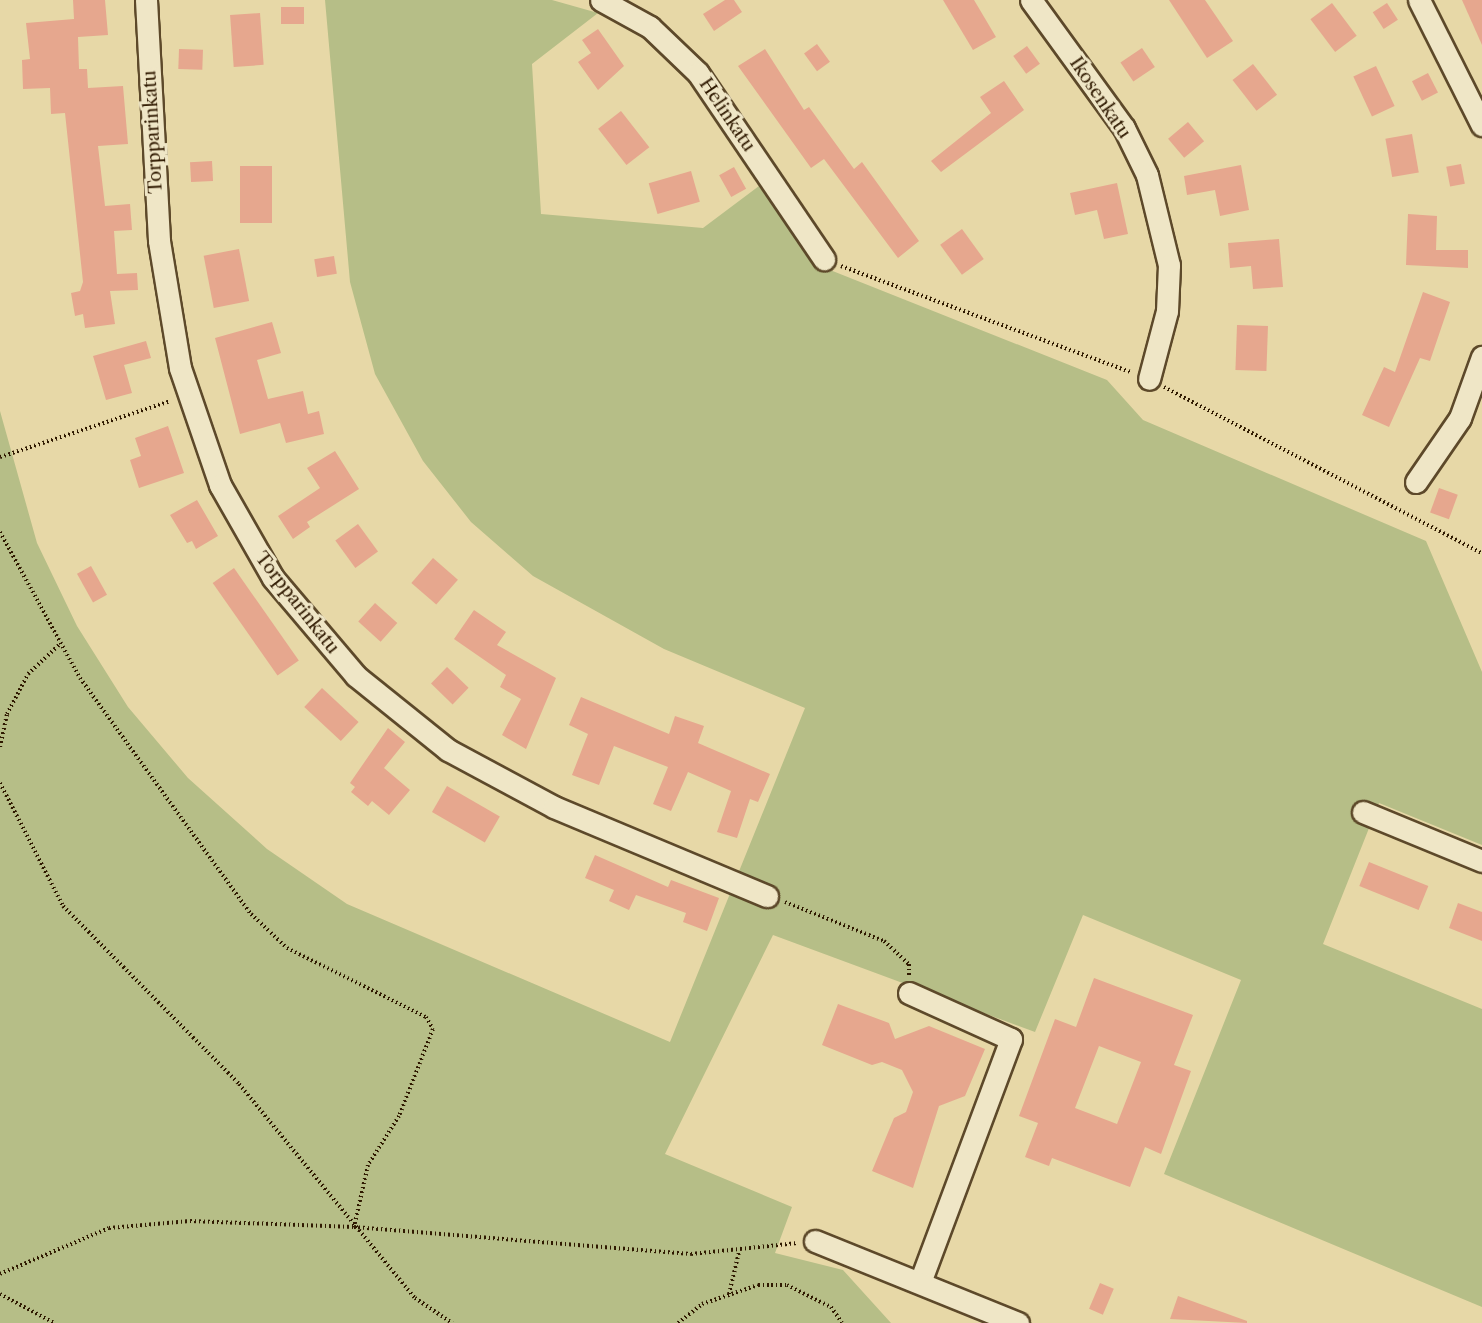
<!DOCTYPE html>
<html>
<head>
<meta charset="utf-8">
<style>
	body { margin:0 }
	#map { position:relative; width:1482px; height:1323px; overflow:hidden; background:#e7d8a7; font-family:"Libre Caslon Text",serif }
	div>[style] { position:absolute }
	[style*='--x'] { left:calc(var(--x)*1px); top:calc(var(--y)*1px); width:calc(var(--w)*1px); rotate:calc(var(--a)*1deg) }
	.green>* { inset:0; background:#b6be87 }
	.building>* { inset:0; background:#e6a78e; transform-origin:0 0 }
	.path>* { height:4px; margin-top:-2px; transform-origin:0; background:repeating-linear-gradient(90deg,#2f1900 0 1.5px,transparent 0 4.5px) }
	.roads { filter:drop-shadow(2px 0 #5d492a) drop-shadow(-2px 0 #5d492a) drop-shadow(0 2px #5d492a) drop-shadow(0 -2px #5d492a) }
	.minor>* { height:21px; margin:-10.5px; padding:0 10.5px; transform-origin:10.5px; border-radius:10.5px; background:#efe6c6 }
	span { translate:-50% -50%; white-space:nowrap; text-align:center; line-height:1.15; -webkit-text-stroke:6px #efe6c6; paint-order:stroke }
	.street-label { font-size:18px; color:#2f1900 }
</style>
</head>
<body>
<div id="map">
	<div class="green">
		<div style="clip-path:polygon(325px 0,552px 0,598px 13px,532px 64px,541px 214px,703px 228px,759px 186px,815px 264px,1107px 380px,1143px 420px,1426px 541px,1482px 672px,1482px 845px,1379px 803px,1323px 944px,1482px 1009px,1482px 1307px,1164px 1174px,1241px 980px,1083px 915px,1035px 1032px,773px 935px,665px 1154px,792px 1207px,775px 1253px,843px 1270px,891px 1323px,0 1323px,0 411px,37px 543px,77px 626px,128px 707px,188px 778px,267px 849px,347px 904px,670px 1042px,805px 708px,664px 649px,533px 576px,471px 522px,423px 461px,375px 374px,350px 282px)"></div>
	</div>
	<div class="building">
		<div style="clip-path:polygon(73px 0,105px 0,108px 35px,78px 37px,79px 69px,87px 69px,88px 88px,123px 86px,128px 144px,98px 146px,105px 206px,130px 204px,132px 230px,114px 231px,117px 274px,137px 273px,138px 290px,110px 291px,115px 324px,85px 328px,83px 314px,75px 316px,71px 293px,80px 291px,83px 282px,65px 113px,51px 114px,50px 88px,23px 89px,22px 60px,30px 59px,26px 23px,74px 19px)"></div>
		<div style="clip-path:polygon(725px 0,734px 0,742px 12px,714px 31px,703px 14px)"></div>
		<div style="clip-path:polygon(943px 0,974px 0,996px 37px,973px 50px)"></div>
		<div style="clip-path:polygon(1169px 0,1205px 0,1233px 41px,1207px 58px)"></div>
		<div style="clip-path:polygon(1462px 0,1482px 0,1482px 45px)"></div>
		<div style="left:1332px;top:3px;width:41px;height:27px;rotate:53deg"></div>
		<div style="left:1387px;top:3px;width:20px;height:17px;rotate:57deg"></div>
		<div style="left:281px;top:7px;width:23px;height:17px"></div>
		<div style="left:260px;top:13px;width:52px;height:30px;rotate:86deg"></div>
		<div style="clip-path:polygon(598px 29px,624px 66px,598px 90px,578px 62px,591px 53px,582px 40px)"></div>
		<div style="left:817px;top:44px;width:22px;height:16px;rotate:54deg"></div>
		<div style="left:1027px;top:46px;width:22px;height:17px;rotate:54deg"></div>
		<div style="left:1142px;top:48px;width:23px;height:26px;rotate:56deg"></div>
		<div style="left:179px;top:49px;width:24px;height:20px;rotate:2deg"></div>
		<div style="clip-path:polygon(765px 49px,804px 110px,809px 107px,854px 169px,862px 162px,919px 241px,898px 258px,824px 159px,811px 168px,738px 66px)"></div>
		<div style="left:1253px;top:64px;width:39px;height:26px;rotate:52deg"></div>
		<div style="left:1376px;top:66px;width:44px;height:25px;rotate:65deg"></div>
		<div style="left:1428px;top:73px;width:22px;height:18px;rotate:63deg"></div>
		<div style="clip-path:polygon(1004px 81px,1024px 110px,941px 172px,931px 161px,991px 113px,980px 97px)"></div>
		<div style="left:621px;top:111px;width:46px;height:29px;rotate:52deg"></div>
		<div style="left:1188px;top:122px;width:25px;height:26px;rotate:50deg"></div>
		<div style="left:1412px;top:134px;width:39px;height:27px;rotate:80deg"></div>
		<div style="left:212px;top:161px;width:20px;height:22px;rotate:87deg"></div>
		<div style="left:1461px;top:164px;width:20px;height:15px;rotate:79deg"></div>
		<div style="clip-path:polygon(1241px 165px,1249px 210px,1220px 216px,1215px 190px,1187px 195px,1184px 176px)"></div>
		<div style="left:240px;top:166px;width:32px;height:57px"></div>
		<div style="left:734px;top:167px;width:25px;height:17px;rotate:61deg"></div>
		<div style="left:691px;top:171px;width:32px;height:44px;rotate:74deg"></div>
		<div style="clip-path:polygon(1117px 183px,1128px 234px,1104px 239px,1097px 210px,1075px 215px,1070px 193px)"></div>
		<div style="clip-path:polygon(1408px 214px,1437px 216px,1436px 250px,1468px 250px,1468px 268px,1406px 265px)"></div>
		<div style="left:962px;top:229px;width:37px;height:27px;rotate:54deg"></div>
		<div style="clip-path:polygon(1279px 239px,1283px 287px,1253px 289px,1251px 266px,1230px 268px,1228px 243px)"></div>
		<div style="left:239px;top:249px;width:53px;height:36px;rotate:79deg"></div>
		<div style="left:334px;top:256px;width:18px;height:20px;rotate:81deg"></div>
		<div style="clip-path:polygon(1423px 292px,1450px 302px,1430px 361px,1420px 358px,1389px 427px,1362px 415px,1384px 367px,1395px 372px)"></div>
		<div style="clip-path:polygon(272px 322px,281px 353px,257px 360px,268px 399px,303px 391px,308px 414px,319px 411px,324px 434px,286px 443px,280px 423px,240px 434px,215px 338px)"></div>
		<div style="left:1237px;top:325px;width:31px;height:45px;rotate:2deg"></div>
		<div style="clip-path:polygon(146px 341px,151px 358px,124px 365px,132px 393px,106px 400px,93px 356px)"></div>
		<div style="clip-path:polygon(168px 426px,184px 473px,139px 488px,130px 460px,141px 456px,135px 438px)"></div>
		<div style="clip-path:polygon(335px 451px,359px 489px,307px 522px,310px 527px,293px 539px,278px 516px,320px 488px,307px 468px)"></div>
		<div style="left:1439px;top:488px;width:20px;height:26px;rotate:20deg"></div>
		<div style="clip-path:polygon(197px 500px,218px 536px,196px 549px,192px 541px,187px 543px,170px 515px)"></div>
		<div style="left:358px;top:524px;width:34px;height:28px;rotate:54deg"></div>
		<div style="left:433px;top:558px;width:33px;height:33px;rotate:41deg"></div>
		<div style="left:91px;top:566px;width:33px;height:16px;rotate:61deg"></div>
		<div style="left:234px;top:568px;width:113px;height:26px;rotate:55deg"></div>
		<div style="left:375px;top:603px;width:30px;height:25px;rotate:42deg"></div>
		<div style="clip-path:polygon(474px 610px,506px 632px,497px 645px,556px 678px,526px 749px,502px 735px,521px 699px,500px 687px,506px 675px,454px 639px)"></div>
		<div style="left:447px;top:667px;width:30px;height:23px;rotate:44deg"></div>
		<div style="left:322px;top:688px;width:50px;height:26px;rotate:43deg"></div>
		<div style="clip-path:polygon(581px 697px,669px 734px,675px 716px,704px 726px,698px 743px,770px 774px,758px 802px,750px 799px,737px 838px,717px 832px,731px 791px,688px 772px,671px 811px,653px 804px,668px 767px,614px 746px,599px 785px,572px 775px,588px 734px,569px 725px)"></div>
		<div style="clip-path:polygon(388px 728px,405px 742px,384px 768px,410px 790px,389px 815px,372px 801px,368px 806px,351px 792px,355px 787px,350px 783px)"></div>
		<div style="left:447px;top:786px;width:61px;height:30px;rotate:30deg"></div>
		<div style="clip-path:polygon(595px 855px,668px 887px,671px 880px,719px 898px,707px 931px,683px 922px,686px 913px,636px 895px,629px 910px,609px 901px,614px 890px,585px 878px)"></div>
		<div style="left:1369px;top:862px;width:64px;height:26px;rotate:22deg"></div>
		<div style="clip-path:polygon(1458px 903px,1482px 912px,1482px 941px,1449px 928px)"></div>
		<div style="clip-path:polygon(evenodd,1094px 978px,1193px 1015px,1174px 1065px,1191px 1071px,1161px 1154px,1145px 1147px,1130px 1187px,1052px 1158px,1049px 1166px,1025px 1157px,1038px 1123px,1019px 1116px,1055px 1019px,1076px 1027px,1094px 978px,1099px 1046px,1141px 1062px,1117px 1124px,1075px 1108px,1099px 1046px)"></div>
		<div style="clip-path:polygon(838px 1004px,889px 1023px,895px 1039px,929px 1026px,985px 1049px,965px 1096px,939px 1106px,913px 1188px,872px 1171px,894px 1118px,906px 1112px,913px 1092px,902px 1070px,882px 1062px,872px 1065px,822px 1045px)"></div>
		<div style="left:1100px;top:1283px;width:15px;height:28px;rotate:23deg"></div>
		<div style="clip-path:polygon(1178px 1296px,1247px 1321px,1247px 1323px,1170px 1319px)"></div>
	</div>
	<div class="path">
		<div style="--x:841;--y:266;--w:308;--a:20.1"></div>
		<div style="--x:1164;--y:387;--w:359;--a:27.6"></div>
		<div style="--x:0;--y:457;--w:179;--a:-18.2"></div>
		<div style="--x:0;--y:532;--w:166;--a:61.3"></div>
		<div style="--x:80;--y:678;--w:291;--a:54.1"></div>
		<div style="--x:251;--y:914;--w:50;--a:43.4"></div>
		<div style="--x:287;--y:948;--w:155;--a:26.4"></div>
		<div style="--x:426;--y:1017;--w:14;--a:60"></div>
		<div style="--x:433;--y:1029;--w:93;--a:111.3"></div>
		<div style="--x:399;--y:1116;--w:58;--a:122.3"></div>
		<div style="--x:368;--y:1165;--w:64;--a:102.7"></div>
		<div style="--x:0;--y:747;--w:34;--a:-78"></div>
		<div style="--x:7;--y:714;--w:45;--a:-62.3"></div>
		<div style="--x:28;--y:674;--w:45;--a:-43.2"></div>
		<div style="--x:0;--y:783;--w:138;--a:62.9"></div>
		<div style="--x:63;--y:906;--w:250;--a:45.3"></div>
		<div style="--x:239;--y:1084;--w:277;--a:50.6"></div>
		<div style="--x:415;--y:1298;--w:45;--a:34"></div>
		<div style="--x:785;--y:902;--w:106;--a:21.5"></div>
		<div style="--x:884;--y:941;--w:34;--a:43"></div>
		<div style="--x:909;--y:964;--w:12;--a:90"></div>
		<div style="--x:0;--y:1274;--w:118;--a:-22.9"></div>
		<div style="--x:109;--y:1228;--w:81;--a:-4.9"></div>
		<div style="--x:190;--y:1221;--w:164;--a:2.1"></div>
		<div style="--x:354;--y:1227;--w:338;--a:4.6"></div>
		<div style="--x:691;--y:1254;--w:107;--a:-5.9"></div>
		<div style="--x:0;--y:1294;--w:61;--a:28.2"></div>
		<div style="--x:729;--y:1294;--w:43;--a:-76.6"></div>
		<div style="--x:678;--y:1323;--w:31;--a:-38"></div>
		<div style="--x:702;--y:1304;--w:59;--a:-18.7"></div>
		<div style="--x:758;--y:1285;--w:29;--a:0"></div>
		<div style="--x:787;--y:1285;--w:49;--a:26.6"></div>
		<div style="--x:831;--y:1307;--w:19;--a:55"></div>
	</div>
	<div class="roads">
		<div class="minor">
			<div style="--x:146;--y:0;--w:241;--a:86.9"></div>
			<div style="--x:159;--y:241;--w:129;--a:80.6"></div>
			<div style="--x:180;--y:368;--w:124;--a:71.1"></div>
			<div style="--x:220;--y:485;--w:107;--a:60.3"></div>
			<div style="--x:273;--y:578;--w:128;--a:49.7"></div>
			<div style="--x:356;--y:676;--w:118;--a:38.8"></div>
			<div style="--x:448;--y:750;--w:120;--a:28.3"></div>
			<div style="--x:554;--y:807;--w:231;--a:22.7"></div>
			<div style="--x:601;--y:0;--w:56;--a:28.9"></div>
			<div style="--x:650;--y:27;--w:66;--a:43.8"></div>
			<div style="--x:698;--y:73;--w:225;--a:55.9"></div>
			<div style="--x:1031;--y:0;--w:158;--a:54"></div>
			<div style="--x:1124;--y:128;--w:52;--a:63.9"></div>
			<div style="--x:1147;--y:175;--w:93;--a:76.3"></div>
			<div style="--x:1169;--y:265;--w:46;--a:92.5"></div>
			<div style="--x:1167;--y:311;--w:70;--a:104.8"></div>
			<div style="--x:1419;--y:0;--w:140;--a:63.3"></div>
			<div style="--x:1416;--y:482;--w:78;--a:-55.5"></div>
			<div style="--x:1460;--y:418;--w:65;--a:-70.2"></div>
			<div style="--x:1363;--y:812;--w:129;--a:22.4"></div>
			<div style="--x:909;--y:993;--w:112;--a:24.3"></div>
			<div style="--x:1011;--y:1039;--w:260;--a:110.5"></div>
			<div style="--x:815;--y:1241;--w:219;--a:22"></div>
		</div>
	</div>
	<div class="street-label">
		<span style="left:1100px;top:98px;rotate:56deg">Ikosenkatu</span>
		<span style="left:727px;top:115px;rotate:56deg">Helinkatu</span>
		<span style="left:153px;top:132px;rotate:-93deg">Torpparinkatu</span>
		<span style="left:297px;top:603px;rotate:52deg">Torpparinkatu</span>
	</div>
</div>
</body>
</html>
